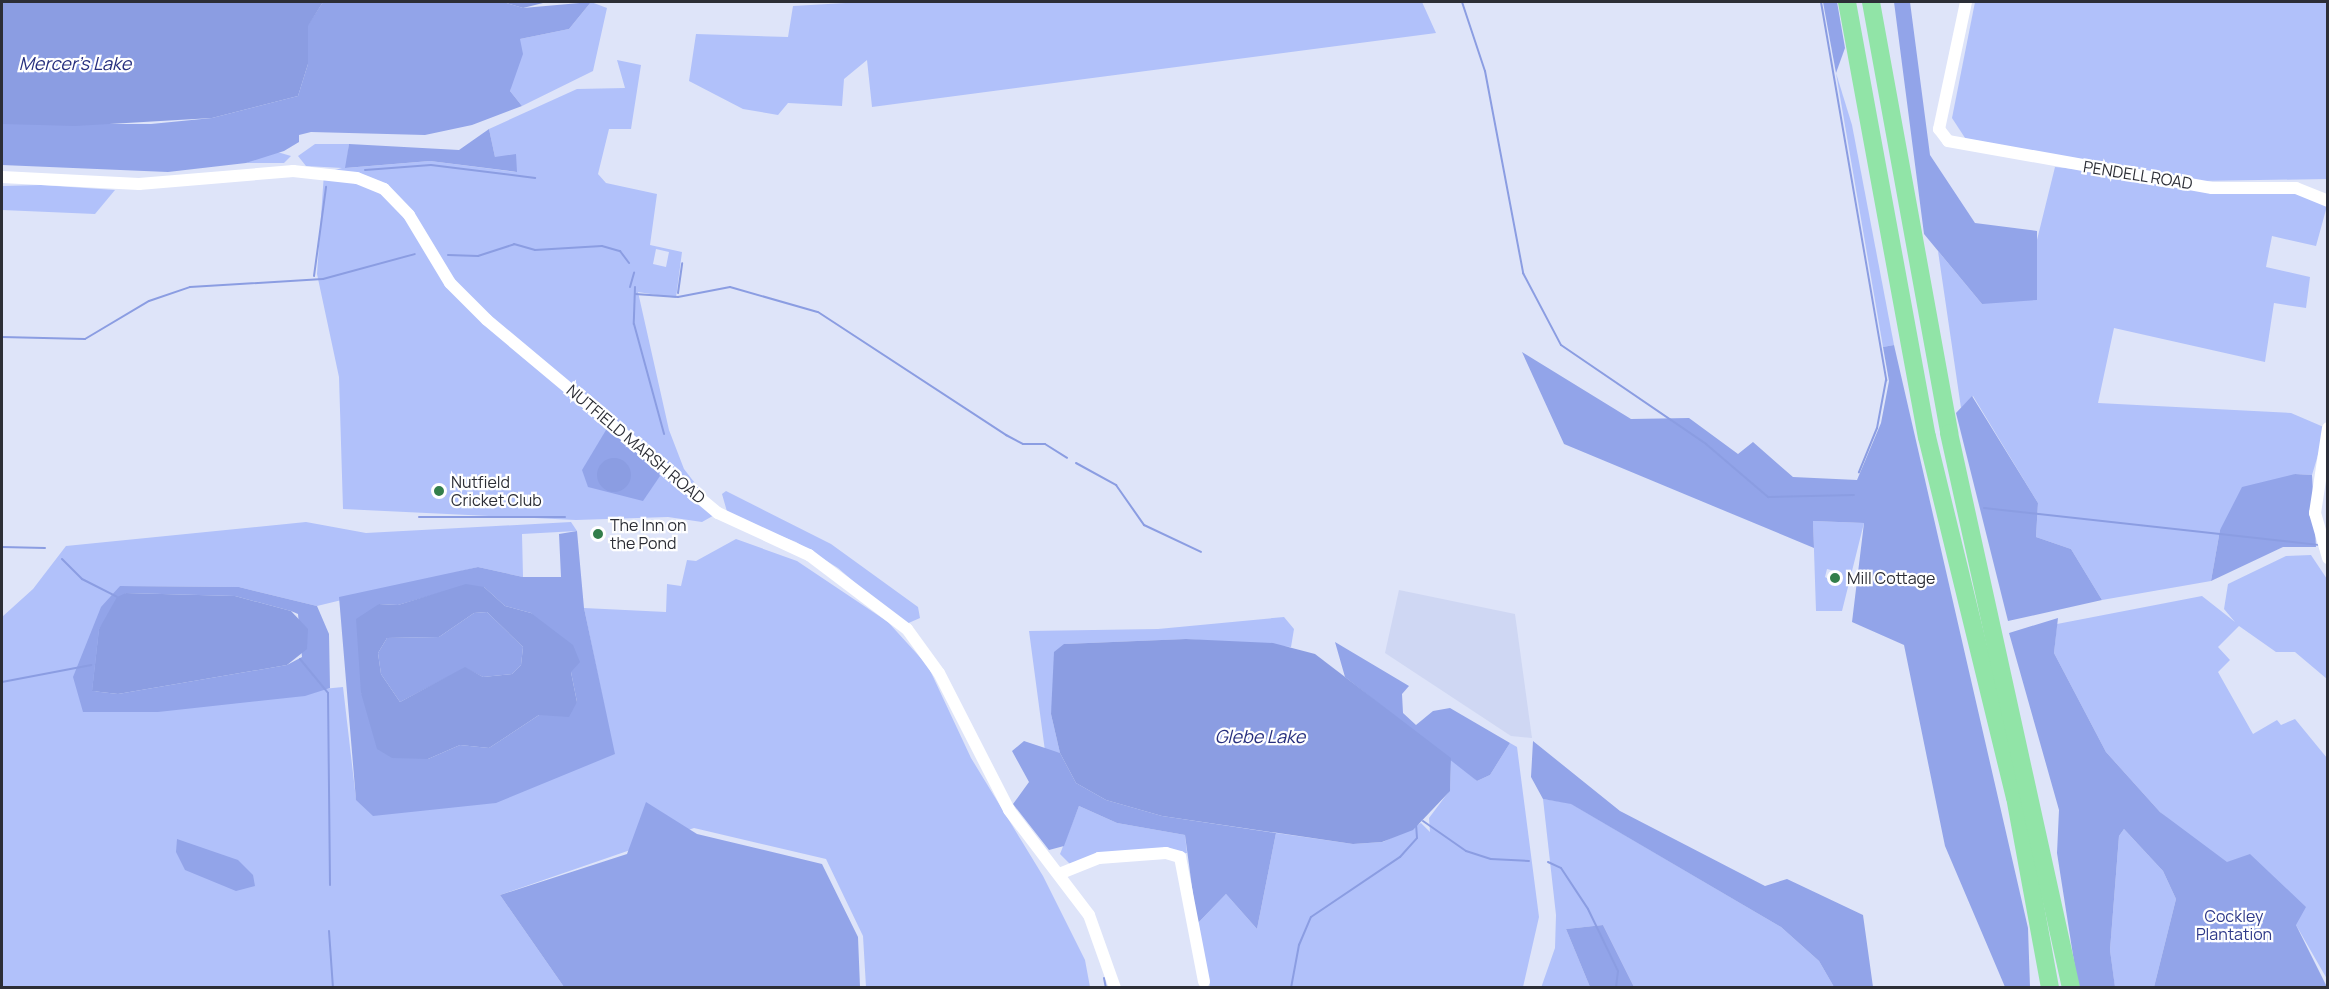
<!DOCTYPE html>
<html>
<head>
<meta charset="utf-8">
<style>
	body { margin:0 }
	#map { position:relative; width:2329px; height:989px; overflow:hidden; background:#dee4f9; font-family:Manrope,sans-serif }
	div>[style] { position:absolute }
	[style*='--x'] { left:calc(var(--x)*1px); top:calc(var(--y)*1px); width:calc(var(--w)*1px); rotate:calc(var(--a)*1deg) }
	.built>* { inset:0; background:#cfd7f3 }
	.green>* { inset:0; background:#b1c1fa }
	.forest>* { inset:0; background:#92a4e9 }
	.water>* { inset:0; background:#8b9de2 }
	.round { border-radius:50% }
	.stream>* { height:2px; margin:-1px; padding:0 1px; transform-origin:1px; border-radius:1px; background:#8b9de2 }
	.minor>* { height:12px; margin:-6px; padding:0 6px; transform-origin:6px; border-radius:6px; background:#fff }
	.highway>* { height:18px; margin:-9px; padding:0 9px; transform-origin:9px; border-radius:9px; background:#91e4a7 }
	.dots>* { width:16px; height:16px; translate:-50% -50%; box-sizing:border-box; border:3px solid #fff; border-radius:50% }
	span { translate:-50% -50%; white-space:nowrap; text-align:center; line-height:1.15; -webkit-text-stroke:4.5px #fff; paint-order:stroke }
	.street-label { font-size:16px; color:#2c2e36 }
	.poi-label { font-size:16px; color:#2c2e36 }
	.left { translate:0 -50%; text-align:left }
	.park-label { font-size:16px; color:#2f3a8a }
	.water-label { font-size:18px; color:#262f7e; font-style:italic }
	.frame { position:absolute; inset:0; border:3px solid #2c2e36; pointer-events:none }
</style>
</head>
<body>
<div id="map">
	<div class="built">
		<div style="clip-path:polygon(1399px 590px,1515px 614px,1532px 738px,1511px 736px,1385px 653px)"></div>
	</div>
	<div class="green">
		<div style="clip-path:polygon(591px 2px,607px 8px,593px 71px,522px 106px,510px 91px,520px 39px,569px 29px)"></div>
		<div style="clip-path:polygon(863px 2px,1422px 2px,1436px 33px,872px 107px,867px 60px,844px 79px,842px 106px,788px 103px,778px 115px,743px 109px,689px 81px,696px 34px,788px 37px,793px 6px)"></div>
		<div style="clip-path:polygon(1975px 2px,2327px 2px,2327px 179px,2199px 181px,1967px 141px,1952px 118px)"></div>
		<div style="clip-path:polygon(evenodd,617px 60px,641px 65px,631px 129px,609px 129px,598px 174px,606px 183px,657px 194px,650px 245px,682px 252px,676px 298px,638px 292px,669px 430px,684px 469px,718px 513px,702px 522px,668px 517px,576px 520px,343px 509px,339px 377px,317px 274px,324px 173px,342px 168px,306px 166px,298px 156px,315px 144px,349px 144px,346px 168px,430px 161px,516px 172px,507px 159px,495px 157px,489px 129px,577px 89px,625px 88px,617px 60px,656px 249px,669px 252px,666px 267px,653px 264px,656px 249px)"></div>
		<div style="clip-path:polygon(1836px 73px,1852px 125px,1894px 345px,1883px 347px)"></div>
		<div style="clip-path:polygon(274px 151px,291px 156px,284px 163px,246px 163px)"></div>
		<div style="clip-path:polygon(2055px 167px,2302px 192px,2327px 206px,2316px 246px,2272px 236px,2266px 267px,2310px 277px,2306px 308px,2274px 303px,2265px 362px,2114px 328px,2098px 403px,2291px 413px,2326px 428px,2312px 475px,2295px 474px,2220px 530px,2211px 581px,2102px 600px,2071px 549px,2036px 537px,2038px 503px,1973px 396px,1961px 408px,1938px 251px,1982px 304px,2036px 244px)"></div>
		<div style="clip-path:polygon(41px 185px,115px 190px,95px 214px,2px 210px,2px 186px)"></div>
		<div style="clip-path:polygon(726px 491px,831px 544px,918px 607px,920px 618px,904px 625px,838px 568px,796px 542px,728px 515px,722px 494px)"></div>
		<div style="clip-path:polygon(evenodd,1813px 521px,1864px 523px,1842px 611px,1816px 611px,1813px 521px,1827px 569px,1842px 573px,1839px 585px,1825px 577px,1827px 569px)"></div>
		<div style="clip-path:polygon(306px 522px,366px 533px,571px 522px,577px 531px,522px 534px,523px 577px,478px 567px,317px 606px,239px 587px,120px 586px,91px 712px,343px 687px,356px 799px,614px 754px,584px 608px,666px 612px,667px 584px,681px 586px,687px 560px,696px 561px,736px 539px,797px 561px,888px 622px,928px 666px,971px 758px,1043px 876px,1085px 960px,1090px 987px,866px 987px,863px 936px,826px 859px,694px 828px,500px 895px,564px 987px,2px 987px,2px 617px,33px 589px,66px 546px)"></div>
		<div style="clip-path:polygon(2311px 555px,2327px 579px,2327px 679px,2295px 652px,2276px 652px,2239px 626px,2218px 647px,2230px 660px,2218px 672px,2253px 734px,2277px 720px,2281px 725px,2295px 719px,2327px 758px,2327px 979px,2296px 925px,2160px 812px,2106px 752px,2054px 653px,2057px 624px,2202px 596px,2235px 622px,2224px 609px,2228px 584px,2286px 556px)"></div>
		<div style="clip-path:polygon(1284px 617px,1294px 629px,1291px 647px,1186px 639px,1064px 644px,1051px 714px,1060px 753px,1045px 751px,1029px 631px,1158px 629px)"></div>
		<div style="clip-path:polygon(1510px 743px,1517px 747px,1539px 917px,1523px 987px,1210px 987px,1197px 924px,1226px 894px,1257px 929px,1276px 833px,1353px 844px,1383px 842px,1421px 823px,1430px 832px,1429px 818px,1450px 790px,1451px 758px,1477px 781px,1490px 775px)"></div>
		<div style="clip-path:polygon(1543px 799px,1570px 803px,1781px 927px,1819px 961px,1834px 987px,1634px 987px,1603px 925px,1566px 929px,1590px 987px,1541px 988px,1555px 948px,1556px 915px)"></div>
		<div style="clip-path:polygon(1079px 806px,1117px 823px,1185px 835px,1187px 853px,1108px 853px,1071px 865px,1060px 854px)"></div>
		<div style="clip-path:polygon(2124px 829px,2163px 871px,2176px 899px,2154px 987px,2115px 988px,2110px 950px,2119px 836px)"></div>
	</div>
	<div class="forest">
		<div style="clip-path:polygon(323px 2px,503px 2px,523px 8px,591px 2px,569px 29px,520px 39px,523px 54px,510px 91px,522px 106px,472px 125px,425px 135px,311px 132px,299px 135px,299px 142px,284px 151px,246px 163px,168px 172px,2px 165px,2px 124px,151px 124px,212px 118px,298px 96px,308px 64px,308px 25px)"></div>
		<div style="clip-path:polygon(1823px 2px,1837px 2px,1845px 48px,1836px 73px)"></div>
		<div style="clip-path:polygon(1894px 2px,1910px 2px,1930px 155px,1975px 223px,2037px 231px,2037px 300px,1982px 304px,1924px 234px)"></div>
		<div style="clip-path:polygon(489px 129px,495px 157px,516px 154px,517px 172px,430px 161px,345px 168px,349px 144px,459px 150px)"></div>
		<div style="clip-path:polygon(1894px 345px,2028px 928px,2030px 987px,2005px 987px,1945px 846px,1904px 645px,1852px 622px,1864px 523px,1813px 521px,1814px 548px,1564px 444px,1522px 352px,1631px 419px,1689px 418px,1738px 454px,1753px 442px,1793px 477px,1857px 480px,1881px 423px,1889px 381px,1883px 347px)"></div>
		<div style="clip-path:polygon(1972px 396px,2038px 503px,2036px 537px,2071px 549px,2102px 600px,2008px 621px,1956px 413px)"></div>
		<div style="clip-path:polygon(609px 425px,657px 469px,660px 476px,643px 501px,588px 487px,582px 470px)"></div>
		<div style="clip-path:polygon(2295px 474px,2312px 475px,2316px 547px,2283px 547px,2211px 581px,2220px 530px,2242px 487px)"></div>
		<div style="clip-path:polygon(evenodd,577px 531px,584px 608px,615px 754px,496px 803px,373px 816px,356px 800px,339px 597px,478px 567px,523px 577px,561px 577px,559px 534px,577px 531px,460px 587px,484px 587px,505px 606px,531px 613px,571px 672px,577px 702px,539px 715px,489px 748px,460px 745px,428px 759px,361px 693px,379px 604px,398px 605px,460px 587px)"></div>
		<div style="clip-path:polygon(evenodd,120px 586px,239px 587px,317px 606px,329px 634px,330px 688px,305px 696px,158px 712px,83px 712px,73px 677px,101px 607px,120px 586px,126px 593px,235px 596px,291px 611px,298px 614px,302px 657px,287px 665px,118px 694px,92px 691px,99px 629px,126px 593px)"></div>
		<div style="clip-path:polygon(487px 612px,523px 647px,521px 665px,512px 674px,483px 677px,465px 668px,400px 702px,381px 674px,378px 653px,387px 638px,439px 637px,474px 613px)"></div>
		<div style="clip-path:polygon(2058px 618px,2054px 653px,2106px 752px,2160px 812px,2227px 862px,2250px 854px,2306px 907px,2296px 925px,2327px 987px,2154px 987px,2176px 899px,2163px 871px,2124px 829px,2119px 836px,2110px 950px,2115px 987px,2078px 987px,2057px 853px,2059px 810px,2009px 633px)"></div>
		<div style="clip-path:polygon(1335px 642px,1409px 686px,1402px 694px,1403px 713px,1416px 725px,1433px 711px,1450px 708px,1510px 743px,1490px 775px,1477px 781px,1345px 677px)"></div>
		<div style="clip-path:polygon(1024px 741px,1060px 753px,1076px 783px,1106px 800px,1162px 816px,1276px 833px,1257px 929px,1226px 894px,1197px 924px,1185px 835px,1117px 823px,1079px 806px,1064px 846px,1049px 850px,1013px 804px,1029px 782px,1012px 751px)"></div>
		<div style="clip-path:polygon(1533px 741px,1620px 811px,1765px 886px,1787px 879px,1863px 915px,1873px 987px,1834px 987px,1819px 961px,1781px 927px,1571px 804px,1543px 799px,1531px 777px)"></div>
		<div style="clip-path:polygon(646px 802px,697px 834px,822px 864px,858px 937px,860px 987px,564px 987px,500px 895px,627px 854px)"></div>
		<div style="clip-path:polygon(177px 839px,238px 860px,253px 875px,255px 886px,236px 891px,185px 870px,176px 852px)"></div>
		<div style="clip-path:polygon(1603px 925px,1634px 987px,1590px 987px,1566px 929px)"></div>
	</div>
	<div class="water">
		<div style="clip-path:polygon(2px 2px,323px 2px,308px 26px,308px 64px,298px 96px,212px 118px,75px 126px,2px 124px)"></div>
		<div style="clip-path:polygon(503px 2px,547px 2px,523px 8px)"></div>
		<div class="round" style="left:597px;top:458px;width:34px;height:34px"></div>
		<div style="clip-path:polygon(evenodd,466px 584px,484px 587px,505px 606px,531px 613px,573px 645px,580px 662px,571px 672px,577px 702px,569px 717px,539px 715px,489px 748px,460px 745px,428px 759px,392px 758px,377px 749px,361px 693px,356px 619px,379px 604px,398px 605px,466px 584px,487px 612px,523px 647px,521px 665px,512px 674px,483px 677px,465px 667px,400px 702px,381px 674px,378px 653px,387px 638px,439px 637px,474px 613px,487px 612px)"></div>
		<div style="clip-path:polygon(126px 593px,235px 596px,291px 611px,308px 629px,307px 649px,287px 665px,118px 694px,92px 691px,99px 629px,117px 597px)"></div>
		<div style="clip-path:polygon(1186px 639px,1273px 643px,1315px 654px,1451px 758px,1450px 791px,1413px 830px,1382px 842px,1353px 844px,1162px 816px,1106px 800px,1076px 783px,1060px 753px,1051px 714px,1054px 652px,1064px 644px)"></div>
	</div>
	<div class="stream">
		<div style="--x:1462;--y:2;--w:73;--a:71.6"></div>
		<div style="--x:1485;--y:71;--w:206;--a:79.3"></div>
		<div style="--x:1523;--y:273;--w:81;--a:62.2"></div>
		<div style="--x:1561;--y:345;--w:176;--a:34.3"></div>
		<div style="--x:1706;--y:444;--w:82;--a:40.5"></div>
		<div style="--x:1768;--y:497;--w:86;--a:-1.3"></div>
		<div style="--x:1821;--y:2;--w:384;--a:80.2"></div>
		<div style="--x:1886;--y:380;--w:49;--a:100.6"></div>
		<div style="--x:1877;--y:428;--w:48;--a:112.2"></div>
		<div style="--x:365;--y:170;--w:66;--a:-4.3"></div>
		<div style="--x:431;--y:165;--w:105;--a:7.1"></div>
		<div style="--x:448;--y:255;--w:30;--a:2"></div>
		<div style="--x:478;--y:256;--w:38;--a:-18"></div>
		<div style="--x:514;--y:244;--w:22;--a:16"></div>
		<div style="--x:535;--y:250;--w:67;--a:-3.4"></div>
		<div style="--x:602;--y:246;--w:19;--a:16"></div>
		<div style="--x:620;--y:251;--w:15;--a:53"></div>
		<div style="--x:314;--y:276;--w:90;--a:-82.3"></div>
		<div style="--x:630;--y:287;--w:15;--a:-74"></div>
		<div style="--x:635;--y:287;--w:37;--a:92"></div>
		<div style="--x:634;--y:324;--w:114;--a:74.7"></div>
		<div style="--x:678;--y:293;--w:30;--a:-82"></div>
		<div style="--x:635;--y:294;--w:43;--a:4"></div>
		<div style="--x:678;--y:297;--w:53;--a:-10.9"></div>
		<div style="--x:730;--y:287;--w:91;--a:15.9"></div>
		<div style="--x:818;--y:312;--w:225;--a:33.2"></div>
		<div style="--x:1006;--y:435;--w:19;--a:28"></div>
		<div style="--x:1023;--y:444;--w:22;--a:0"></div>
		<div style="--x:1045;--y:444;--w:26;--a:32"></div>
		<div style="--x:2;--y:337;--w:83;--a:1.4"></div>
		<div style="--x:85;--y:339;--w:74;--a:-30.7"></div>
		<div style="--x:149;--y:301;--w:43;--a:-18.9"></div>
		<div style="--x:190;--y:287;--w:133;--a:-3.4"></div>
		<div style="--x:323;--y:279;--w:95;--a:-15.2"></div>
		<div style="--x:1076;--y:463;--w:46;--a:28.8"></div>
		<div style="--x:1116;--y:485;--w:49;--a:55"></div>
		<div style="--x:1144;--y:525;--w:63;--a:25.3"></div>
		<div style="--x:1984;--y:508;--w:336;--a:6.3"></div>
		<div style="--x:419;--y:517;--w:146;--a:0"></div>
		<div style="--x:2;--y:547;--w:43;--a:1.3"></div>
		<div style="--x:62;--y:559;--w:28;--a:45"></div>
		<div style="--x:82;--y:579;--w:39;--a:27"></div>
		<div style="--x:300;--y:659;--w:44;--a:50.5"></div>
		<div style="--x:328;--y:693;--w:192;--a:89.4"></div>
		<div style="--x:2;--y:682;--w:91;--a:-10.8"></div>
		<div style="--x:1423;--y:821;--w:52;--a:34.9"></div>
		<div style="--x:1466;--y:851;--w:26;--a:18"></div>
		<div style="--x:1491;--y:859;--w:38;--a:3"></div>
		<div style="--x:1548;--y:862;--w:14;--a:25"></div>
		<div style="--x:1561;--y:868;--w:49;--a:56.6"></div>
		<div style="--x:1588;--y:909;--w:69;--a:64.2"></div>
		<div style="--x:1618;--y:971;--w:17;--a:97"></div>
		<div style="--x:329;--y:931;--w:57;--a:86"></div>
		<div style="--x:1104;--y:978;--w:10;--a:79"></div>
		<div style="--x:1291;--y:988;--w:44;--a:-79.5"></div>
		<div style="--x:1299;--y:945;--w:30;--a:-67"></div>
		<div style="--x:1311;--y:917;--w:107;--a:-34"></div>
		<div style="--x:1400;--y:857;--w:25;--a:-48"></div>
		<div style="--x:1417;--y:838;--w:15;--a:-94"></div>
	</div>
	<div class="minor">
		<div style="--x:1966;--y:2;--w:130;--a:102"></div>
		<div style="--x:1939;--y:129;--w:15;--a:53"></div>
		<div style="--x:1948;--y:141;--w:268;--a:10.1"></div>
		<div style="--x:2212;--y:188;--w:84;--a:0"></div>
		<div style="--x:2296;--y:188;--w:35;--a:22"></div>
		<div style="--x:2;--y:177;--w:137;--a:2.9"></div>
		<div style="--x:139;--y:184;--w:155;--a:-4.8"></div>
		<div style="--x:293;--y:171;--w:64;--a:6.2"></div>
		<div style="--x:357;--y:178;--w:29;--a:22"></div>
		<div style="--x:384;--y:189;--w:36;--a:46"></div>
		<div style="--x:409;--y:215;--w:79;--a:58.9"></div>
		<div style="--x:450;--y:283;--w:52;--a:45"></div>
		<div style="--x:487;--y:320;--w:301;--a:39.9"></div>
		<div style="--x:718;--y:513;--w:100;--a:24.8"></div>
		<div style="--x:809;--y:555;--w:123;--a:37.1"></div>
		<div style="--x:907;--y:629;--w:54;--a:54"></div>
		<div style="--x:939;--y:673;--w:154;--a:62.9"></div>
		<div style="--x:1009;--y:810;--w:132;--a:52.7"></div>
		<div style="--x:1089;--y:915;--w:77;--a:70.4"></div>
		<div style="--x:2328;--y:428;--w:86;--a:98.7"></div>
		<div style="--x:2315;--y:513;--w:47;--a:73.9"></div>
		<div style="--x:1059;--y:874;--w:43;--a:-21.8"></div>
		<div style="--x:1099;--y:858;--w:67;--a:-4.3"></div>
		<div style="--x:1166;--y:853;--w:15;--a:16"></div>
		<div style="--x:1180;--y:857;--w:127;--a:79.1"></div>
	</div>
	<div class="highway">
		<div style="--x:1847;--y:2;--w:442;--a:79.6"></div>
		<div style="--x:1927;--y:437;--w:371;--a:76.3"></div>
		<div style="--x:2015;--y:797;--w:194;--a:79.6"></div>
		<div style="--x:1871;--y:2;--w:438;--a:79.7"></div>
		<div style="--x:1949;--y:433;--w:568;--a:77.6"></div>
	</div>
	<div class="dots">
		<div style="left:439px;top:491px;background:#337e4b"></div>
		<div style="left:598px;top:534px;background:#337e4b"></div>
		<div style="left:1835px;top:578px;background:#337e4b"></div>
	</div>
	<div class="street-label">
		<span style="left:2138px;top:175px;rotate:9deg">PENDELL ROAD</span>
		<span style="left:636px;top:444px;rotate:40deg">NUTFIELD MARSH ROAD</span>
	</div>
	<div class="poi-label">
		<span class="left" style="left:451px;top:491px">Nutfield<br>Cricket Club</span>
		<span class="left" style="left:610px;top:534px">The Inn on<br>the Pond</span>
		<span class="left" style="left:1847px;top:578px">Mill Cottage</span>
	</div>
	<div class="park-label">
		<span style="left:2234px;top:925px">Cockley<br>Plantation</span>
	</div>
	<div class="water-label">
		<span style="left:75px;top:63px">Mercer's Lake</span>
		<span style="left:1260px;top:736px">Glebe Lake</span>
	</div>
	<div class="frame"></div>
</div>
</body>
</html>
